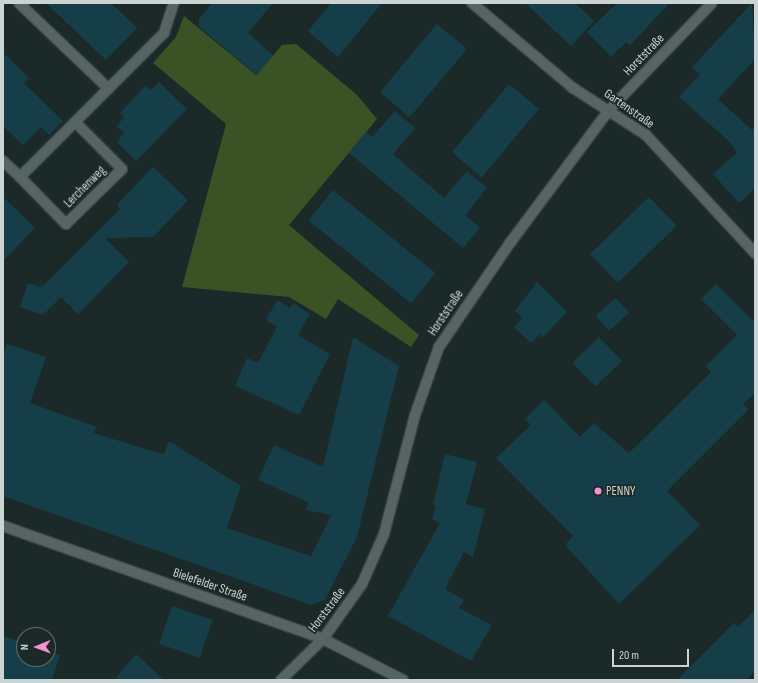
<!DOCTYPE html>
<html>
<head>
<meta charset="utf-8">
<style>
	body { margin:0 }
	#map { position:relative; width:758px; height:683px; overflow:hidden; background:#1b2928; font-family:"Sofia Sans Condensed",sans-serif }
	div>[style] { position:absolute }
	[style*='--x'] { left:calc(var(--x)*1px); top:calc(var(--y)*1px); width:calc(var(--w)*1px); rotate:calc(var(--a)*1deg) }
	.green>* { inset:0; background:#3b5224 }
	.building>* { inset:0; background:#163e49; transform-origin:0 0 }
	.roads { filter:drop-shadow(1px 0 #384443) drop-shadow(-1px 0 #384443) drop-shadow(0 1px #384443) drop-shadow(0 -1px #384443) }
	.minor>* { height:10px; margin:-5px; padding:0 5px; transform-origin:5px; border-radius:5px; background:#566564 }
	.dots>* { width:11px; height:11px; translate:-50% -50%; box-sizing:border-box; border:2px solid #1b2928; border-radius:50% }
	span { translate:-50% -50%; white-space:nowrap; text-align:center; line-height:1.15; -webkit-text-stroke:3.5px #1b2928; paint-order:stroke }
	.street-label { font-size:13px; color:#cbd4d3 }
	.poi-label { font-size:13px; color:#cbd4d3 }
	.left { translate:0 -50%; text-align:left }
	.frame { position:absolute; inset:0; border:4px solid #cbd4d3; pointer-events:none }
	.north { position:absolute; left:16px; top:627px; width:40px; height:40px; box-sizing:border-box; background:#1b2928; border:1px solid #616d6c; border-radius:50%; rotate:269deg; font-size:11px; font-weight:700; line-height:16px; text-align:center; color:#cbd4d3 }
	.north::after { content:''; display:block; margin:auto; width:14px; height:18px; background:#f391d5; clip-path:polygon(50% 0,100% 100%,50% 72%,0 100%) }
	.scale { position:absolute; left:612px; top:649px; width:77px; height:18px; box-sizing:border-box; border:2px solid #cbd4d3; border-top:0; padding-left:5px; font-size:12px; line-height:14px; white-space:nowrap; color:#cbd4d3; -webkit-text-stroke:3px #1b2928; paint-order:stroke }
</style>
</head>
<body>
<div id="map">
	<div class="green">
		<div style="clip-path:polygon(184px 16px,256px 75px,282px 45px,296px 44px,356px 94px,377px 119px,289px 225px,419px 335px,411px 347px,338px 299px,326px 319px,289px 297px,182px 287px,226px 124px,153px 63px,176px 37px)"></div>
	</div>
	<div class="building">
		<div style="clip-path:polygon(46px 3px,111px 3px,137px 28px,106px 60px)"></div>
		<div style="clip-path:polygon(212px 3px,273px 3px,248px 33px,273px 55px,257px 75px,199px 27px,199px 19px)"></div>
		<div style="clip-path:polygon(331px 3px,382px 3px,338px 57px,308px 31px)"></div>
		<div style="clip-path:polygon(525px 3px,575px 3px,594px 21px,571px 46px)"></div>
		<div style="clip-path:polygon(617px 3px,670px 3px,630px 45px,626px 42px,611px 57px,587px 32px)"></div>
		<div style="clip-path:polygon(752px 3px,755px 59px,718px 99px,752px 130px,755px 127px,755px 188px,739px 203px,713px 174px,737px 153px,731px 143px,679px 97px,700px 74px,692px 67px)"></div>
		<div style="left:437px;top:24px;width:39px;height:89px;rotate:40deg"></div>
		<div style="clip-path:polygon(3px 53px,29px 78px,24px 83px,63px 121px,49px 135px,41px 127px,23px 145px,3px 126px)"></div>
		<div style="clip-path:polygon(159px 82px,187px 109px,136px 161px,117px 142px,124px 133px,116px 126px,124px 118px,120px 113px,146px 85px,151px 90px)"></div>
		<div style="left:509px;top:84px;width:39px;height:89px;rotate:40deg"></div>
		<div style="clip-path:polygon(395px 111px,415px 128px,393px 154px,444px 198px,467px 171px,487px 188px,465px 215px,480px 228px,463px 248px,349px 153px,366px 132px,372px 137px)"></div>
		<div style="clip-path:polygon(153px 167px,188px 200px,160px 230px,153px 237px,105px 238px,129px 262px,78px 314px,61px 297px,43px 315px,20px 307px,28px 283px,42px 287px,120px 209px,117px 205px)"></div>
		<div style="left:333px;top:190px;width:132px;height:39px;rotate:39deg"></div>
		<div style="clip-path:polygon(3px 197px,35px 228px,3px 261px)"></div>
		<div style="left:649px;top:197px;width:40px;height:82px;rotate:46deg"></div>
		<div style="clip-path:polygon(537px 282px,567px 312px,542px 338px,539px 334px,531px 343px,514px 327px,522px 318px,515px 311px)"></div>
		<div style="clip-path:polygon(716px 284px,752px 320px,755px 317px,755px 393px,743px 404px,749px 409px,667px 491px,700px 525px,619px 604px,565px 545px,573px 536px,496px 458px,531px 425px,525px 419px,544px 400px,580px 437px,594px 423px,629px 453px,711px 372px,706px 366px,737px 335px,701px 299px)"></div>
		<div style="left:616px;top:298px;width:20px;height:27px;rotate:49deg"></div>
		<div style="clip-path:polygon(277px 300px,290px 308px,293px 303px,310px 314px,298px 335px,330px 354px,299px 415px,235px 386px,247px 358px,258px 363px,277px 327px,266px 320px)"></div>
		<div style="clip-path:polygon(353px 337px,399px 366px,357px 537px,325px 600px,311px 605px,3px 496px,3px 355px,7px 344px,46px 357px,30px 403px,97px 427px,94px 433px,142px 448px,164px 454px,169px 441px,241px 486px,227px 528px,311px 556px,331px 515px,306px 510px,308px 502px,258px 480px,274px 445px,323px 467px)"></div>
		<div style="left:599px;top:337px;width:33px;height:37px;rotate:46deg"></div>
		<div style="clip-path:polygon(445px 454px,477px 462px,466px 504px,485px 509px,473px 557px,464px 552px,445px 589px,464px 600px,459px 608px,492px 625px,471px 661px,388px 616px,440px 523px,432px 519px,436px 505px,433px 505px)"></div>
		<div style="left:172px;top:606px;width:43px;height:40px;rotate:19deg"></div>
		<div style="clip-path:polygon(755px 610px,755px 671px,746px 680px,677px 680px,734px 623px,738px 627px)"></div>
		<div style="clip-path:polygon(3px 636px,24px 643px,24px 659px,48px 659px,48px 651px,60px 655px,52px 680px,3px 680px)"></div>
		<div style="clip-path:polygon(136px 654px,164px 680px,114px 680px)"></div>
	</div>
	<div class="roads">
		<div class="minor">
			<div style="--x:19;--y:3;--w:124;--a:43.7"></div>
			<div style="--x:472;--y:3;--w:132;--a:40.1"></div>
			<div style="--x:573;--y:88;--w:87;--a:32.8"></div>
			<div style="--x:646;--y:135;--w:161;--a:47.3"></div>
			<div style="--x:3;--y:161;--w:23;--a:43"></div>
			<div style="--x:20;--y:177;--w:204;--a:-45"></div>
			<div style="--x:164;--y:33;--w:32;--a:-72"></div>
			<div style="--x:20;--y:177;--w:66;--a:45.6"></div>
			<div style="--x:66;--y:224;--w:78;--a:-44.5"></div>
			<div style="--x:122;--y:169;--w:66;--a:-135"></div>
			<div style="--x:3;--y:526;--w:339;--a:19.4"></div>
			<div style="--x:323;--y:639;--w:90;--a:27.1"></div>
			<div style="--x:281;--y:680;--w:59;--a:-44.3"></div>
			<div style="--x:323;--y:639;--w:67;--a:-54.7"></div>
			<div style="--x:362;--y:584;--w:55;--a:-66.3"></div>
			<div style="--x:384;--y:534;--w:123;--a:-75.4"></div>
			<div style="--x:415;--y:415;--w:72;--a:-70.6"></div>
			<div style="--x:439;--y:347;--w:126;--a:-55.7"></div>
			<div style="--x:510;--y:243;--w:167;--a:-53.3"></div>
			<div style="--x:610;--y:109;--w:147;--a:-46.1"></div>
		</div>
	</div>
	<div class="dots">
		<div style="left:598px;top:491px;background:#f391d5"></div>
	</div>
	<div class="street-label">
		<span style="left:644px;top:55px;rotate:-46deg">Horststraße</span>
		<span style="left:629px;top:109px;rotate:35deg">Gartenstraße</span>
		<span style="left:85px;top:187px;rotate:-45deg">Lerchenweg</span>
		<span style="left:446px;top:313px;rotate:-56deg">Horststraße</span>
		<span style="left:210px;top:585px;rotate:19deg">Bielefelder Straße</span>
		<span style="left:327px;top:610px;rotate:-53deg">Horststraße</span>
	</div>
	<div class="poi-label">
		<span class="left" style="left:606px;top:491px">PENNY</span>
	</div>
	<div class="frame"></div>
	<div class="north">N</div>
	<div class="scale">20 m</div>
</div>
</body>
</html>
